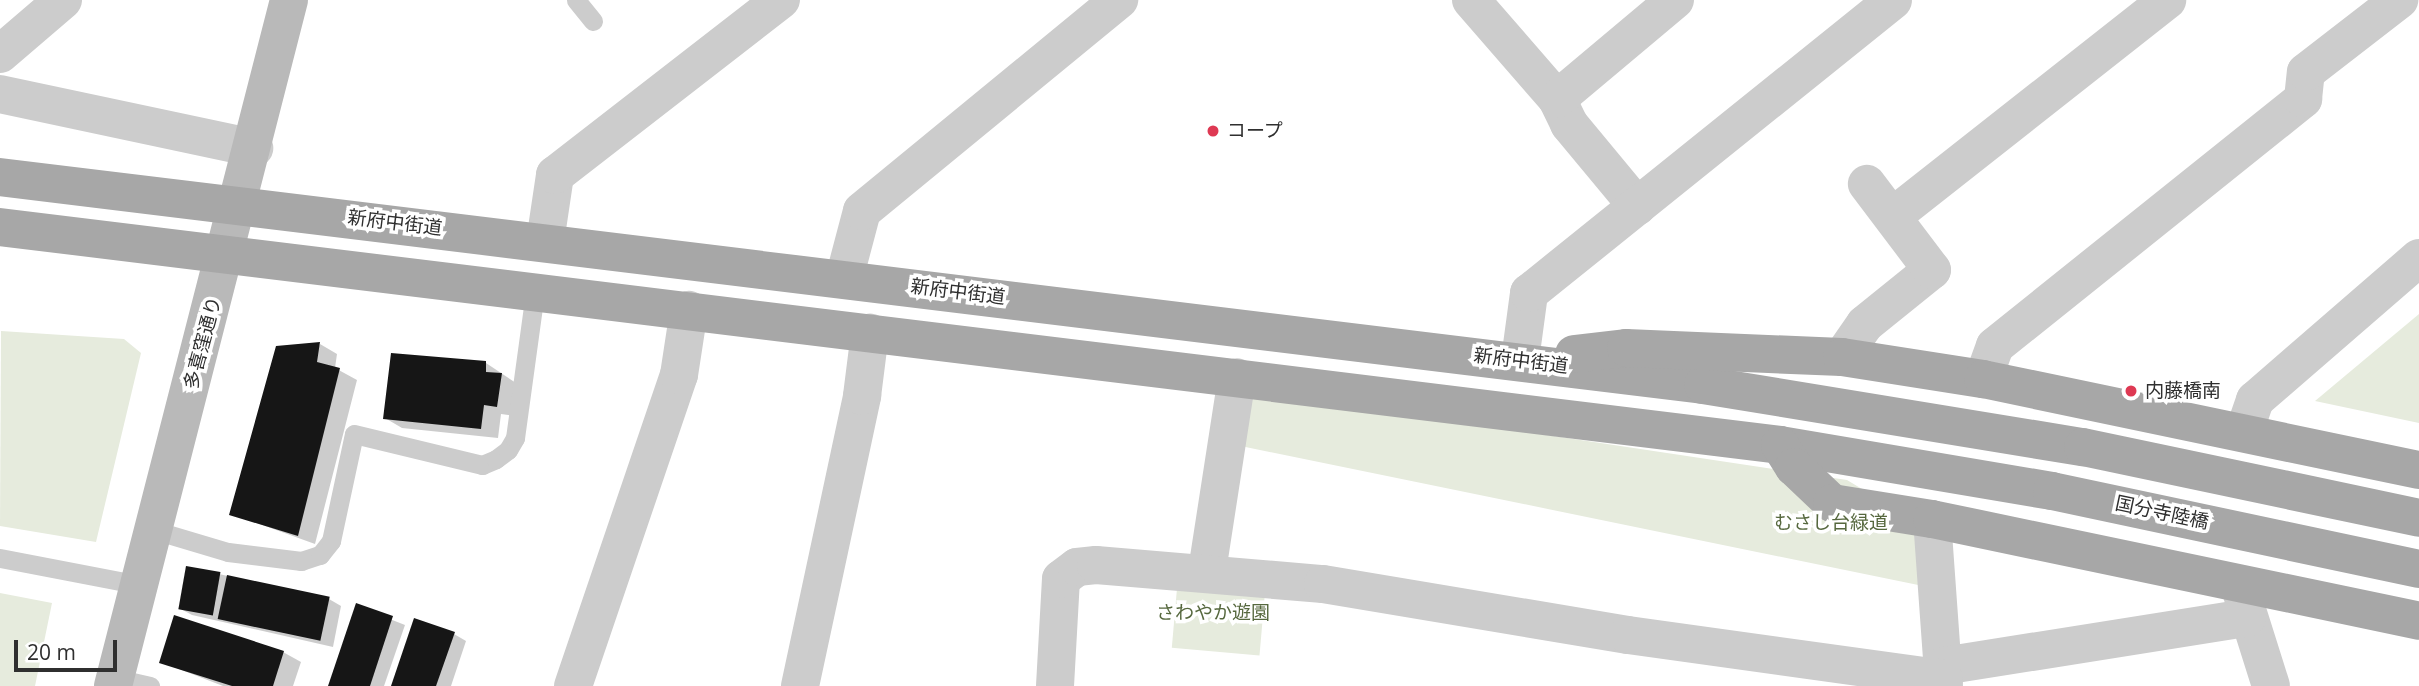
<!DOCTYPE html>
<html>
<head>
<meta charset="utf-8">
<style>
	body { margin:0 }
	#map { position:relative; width:2419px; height:686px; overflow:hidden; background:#fff; font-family:"Open Sans","Noto Sans JP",sans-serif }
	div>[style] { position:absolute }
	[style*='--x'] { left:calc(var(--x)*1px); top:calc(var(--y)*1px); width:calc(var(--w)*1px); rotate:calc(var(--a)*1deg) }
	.green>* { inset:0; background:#e6ebdd; transform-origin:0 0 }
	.shadow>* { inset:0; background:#0003 }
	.building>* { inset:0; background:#161616; transform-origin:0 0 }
	.service>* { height:19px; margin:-9.5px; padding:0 9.5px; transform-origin:9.5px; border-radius:9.5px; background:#ccc }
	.minor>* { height:38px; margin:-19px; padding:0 19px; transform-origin:19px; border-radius:19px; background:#ccc }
	.secondary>* { height:38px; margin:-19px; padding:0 19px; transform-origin:19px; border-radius:19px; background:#b9b9b9 }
	.primary>* { height:38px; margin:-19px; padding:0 19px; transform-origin:19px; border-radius:19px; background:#a7a7a7 }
	.dots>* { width:19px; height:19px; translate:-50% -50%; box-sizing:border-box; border:4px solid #fff; border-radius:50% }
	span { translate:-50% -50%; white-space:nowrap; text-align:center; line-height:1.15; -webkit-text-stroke:7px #fff; paint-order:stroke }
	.poi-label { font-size:19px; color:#2f2f2f }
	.left { translate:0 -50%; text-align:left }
	.street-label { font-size:19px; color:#2f2f2f }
	.park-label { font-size:19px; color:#56683e }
	.scale { position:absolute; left:14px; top:640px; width:103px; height:32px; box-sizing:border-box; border:4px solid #2f2f2f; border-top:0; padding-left:9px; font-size:21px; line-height:24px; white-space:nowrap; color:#2f2f2f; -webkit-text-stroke:5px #fff; paint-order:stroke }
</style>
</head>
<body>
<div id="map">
	<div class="green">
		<div style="clip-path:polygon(2419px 314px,2419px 423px,2315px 401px)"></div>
		<div style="clip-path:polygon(1px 331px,124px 339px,141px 353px,96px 542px,0 526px)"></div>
		<div style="clip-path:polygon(1240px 389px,1847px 480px,1882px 501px,1920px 513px,1928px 587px,1231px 444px)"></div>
		<div style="left:1178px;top:577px;width:88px;height:71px;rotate:5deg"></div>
		<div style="clip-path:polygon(0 593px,52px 603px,35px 686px,0 686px)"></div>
	</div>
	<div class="shadow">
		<div style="clip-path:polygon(320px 344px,337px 354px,335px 368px,357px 380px,315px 544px,232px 514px)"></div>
		<div style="clip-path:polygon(486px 363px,519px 385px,515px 416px,501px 414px,498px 438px,402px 428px,385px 418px)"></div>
		<div style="clip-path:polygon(219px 574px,329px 599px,341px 606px,333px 647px,192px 615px,179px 608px)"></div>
		<div style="clip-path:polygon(357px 606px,405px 625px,384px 686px,330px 686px)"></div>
		<div style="clip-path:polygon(454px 634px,466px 641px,451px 686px,392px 686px)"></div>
		<div style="clip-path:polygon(283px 652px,301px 662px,293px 686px,223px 686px,161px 662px)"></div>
	</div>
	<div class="building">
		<div style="clip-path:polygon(320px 342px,317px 362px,340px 368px,298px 536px,229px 515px,276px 346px)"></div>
		<div style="clip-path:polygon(391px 353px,486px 361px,486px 372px,502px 373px,497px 407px,484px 405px,481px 429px,383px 419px)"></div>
		<div style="left:186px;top:566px;width:35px;height:44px;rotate:10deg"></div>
		<div style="left:227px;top:575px;width:105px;height:45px;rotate:12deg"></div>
		<div style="clip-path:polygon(356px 603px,393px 616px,370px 686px,328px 686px)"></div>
		<div style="clip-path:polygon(174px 615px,284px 651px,273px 686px,232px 686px,159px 663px)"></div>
		<div style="clip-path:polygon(414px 618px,455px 632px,436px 686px,391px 686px)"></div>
	</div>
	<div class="service">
		<div style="--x:576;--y:0;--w:27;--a:51"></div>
		<div style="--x:154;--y:530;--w:77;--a:16.6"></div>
		<div style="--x:228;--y:552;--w:74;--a:7"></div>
		<div style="--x:301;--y:561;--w:20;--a:-18"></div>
		<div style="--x:320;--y:555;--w:18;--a:-52"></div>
		<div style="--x:331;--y:541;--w:109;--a:-77.9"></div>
		<div style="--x:354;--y:434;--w:132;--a:13.6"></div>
		<div style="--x:482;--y:465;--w:15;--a:-23"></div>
		<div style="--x:496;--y:459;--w:15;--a:-37"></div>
		<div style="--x:508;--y:450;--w:14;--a:-60"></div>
		<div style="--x:515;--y:438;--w:147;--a:-82.2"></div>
		<div style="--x:0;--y:558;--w:143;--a:10.9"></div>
		<div style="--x:115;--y:678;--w:36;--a:13"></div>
	</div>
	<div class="minor">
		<div style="--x:1471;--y:0;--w:131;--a:49"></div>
		<div style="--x:1557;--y:99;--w:28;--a:64"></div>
		<div style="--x:1569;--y:124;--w:107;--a:50.3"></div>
		<div style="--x:0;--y:54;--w:83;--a:-40.6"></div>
		<div style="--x:0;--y:94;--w:260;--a:12"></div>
		<div style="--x:1557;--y:99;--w:154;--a:-40"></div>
		<div style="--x:1893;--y:216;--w:349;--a:-38.2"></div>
		<div style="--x:545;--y:242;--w:68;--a:-81.5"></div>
		<div style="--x:555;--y:175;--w:286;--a:-37.8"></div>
		<div style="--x:844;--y:279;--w:70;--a:-75.2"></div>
		<div style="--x:862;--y:211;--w:333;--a:-39.4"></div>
		<div style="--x:1842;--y:357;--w:40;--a:-55.1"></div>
		<div style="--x:1865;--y:324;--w:86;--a:-38.9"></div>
		<div style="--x:1932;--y:270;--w:108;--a:-127.1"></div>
		<div style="--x:1520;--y:360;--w:68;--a:-82.3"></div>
		<div style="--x:1529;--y:293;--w:467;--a:-38.8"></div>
		<div style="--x:1983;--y:379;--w:35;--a:-70"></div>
		<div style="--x:1995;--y:346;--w:395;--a:-38.7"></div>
		<div style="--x:2303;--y:99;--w:27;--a:-84"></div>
		<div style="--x:2306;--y:72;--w:118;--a:-37.7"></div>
		<div style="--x:2244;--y:432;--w:34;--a:-71"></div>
		<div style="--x:2255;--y:400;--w:217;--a:-40.9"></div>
		<div style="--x:1932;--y:519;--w:167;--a:85.9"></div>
		<div style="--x:1207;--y:571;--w:196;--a:-81.2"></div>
		<div style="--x:2242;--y:594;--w:96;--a:72.5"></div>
		<div style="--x:1943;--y:666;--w:308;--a:-9"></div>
		<div style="--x:573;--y:686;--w:329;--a:-71.2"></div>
		<div style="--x:679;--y:375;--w:66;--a:-81.3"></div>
		<div style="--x:800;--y:686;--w:297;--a:-77.9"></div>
		<div style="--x:862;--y:396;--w:64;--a:-82.8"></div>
		<div style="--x:1055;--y:686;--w:107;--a:-86.8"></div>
		<div style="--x:1061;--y:579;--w:20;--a:-37"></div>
		<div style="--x:1077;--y:567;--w:19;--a:-6"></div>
		<div style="--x:1096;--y:565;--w:228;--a:4.8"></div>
		<div style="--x:1323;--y:584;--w:309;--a:9.5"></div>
		<div style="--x:1628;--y:635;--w:319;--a:7.9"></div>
	</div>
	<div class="secondary">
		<div style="--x:113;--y:686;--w:708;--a:-75.61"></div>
	</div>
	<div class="primary">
		<div style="--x:0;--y:177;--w:1716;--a:6.96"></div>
		<div style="--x:1703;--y:385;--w:385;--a:9.3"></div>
		<div style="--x:2083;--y:447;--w:343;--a:11.9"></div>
		<div style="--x:0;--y:227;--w:1793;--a:6.98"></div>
		<div style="--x:1780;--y:445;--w:276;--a:9.6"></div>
		<div style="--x:2052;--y:491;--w:375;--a:12"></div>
		<div style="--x:1574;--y:354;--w:52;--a:-6.6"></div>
		<div style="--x:1626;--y:348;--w:216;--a:2.4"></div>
		<div style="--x:1842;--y:357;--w:143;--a:8.9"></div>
		<div style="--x:1983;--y:379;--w:445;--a:11.8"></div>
		<div style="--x:1780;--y:445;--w:26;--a:58"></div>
		<div style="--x:1794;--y:467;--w:52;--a:43.5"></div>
		<div style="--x:1832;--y:503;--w:101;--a:9.1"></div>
		<div style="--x:1932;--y:519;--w:498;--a:11.8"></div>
	</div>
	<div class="dots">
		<div style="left:1213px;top:131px;background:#de3953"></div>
		<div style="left:2131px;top:391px;background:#de3953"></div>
	</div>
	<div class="poi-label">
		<span class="left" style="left:1227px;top:131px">コープ</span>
		<span class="left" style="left:2145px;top:391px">内藤橋南</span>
	</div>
	<div class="street-label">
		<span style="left:395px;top:223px;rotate:7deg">新府中街道</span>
		<span style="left:958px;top:292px;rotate:7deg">新府中街道</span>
		<span style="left:203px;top:343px;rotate:-75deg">多喜窪通り</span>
		<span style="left:1521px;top:361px;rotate:7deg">新府中街道</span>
		<span style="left:2162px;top:513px;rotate:12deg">国分寺陸橋</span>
	</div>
	<div class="park-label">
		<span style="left:1831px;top:523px">むさし台緑道</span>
		<span style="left:1213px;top:613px">さわやか遊園</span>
	</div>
	<div class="scale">20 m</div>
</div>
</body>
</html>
